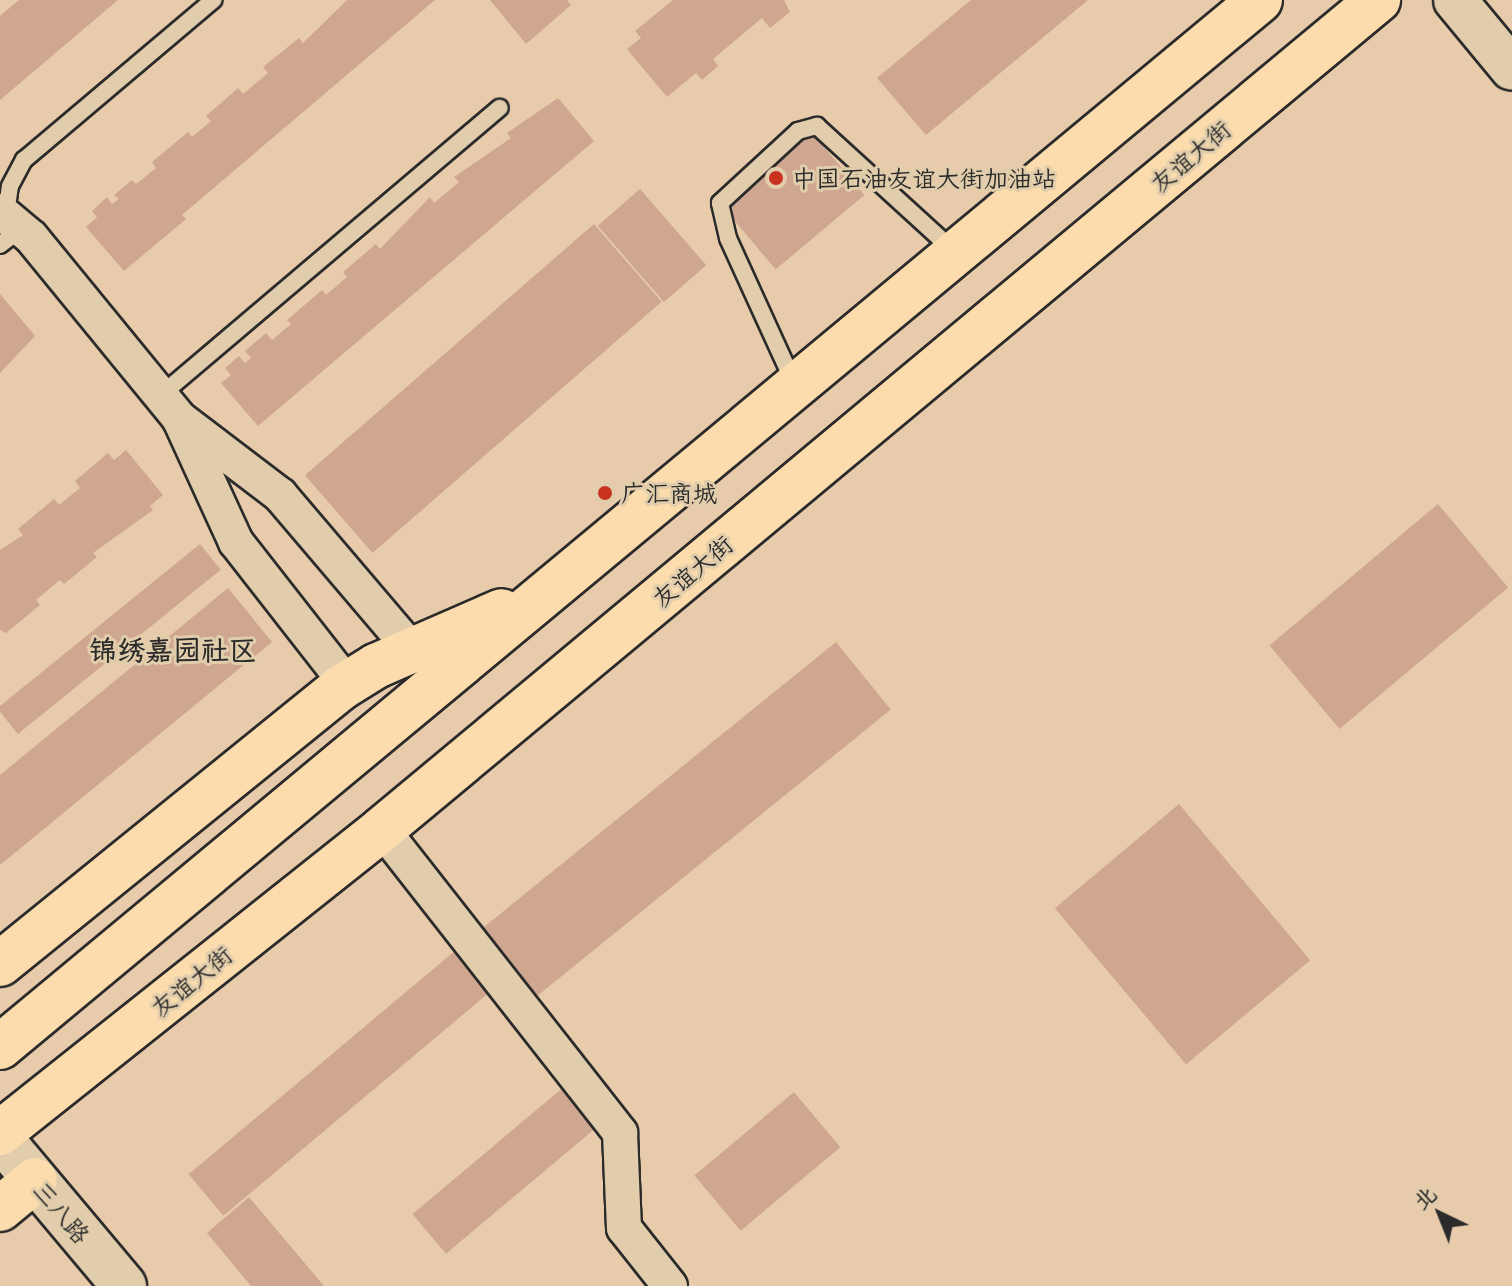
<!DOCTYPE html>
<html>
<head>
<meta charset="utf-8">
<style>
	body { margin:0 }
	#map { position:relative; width:1512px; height:1286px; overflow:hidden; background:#e8cbaa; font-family:"Playpen Sans","LXGW WenKai TC",sans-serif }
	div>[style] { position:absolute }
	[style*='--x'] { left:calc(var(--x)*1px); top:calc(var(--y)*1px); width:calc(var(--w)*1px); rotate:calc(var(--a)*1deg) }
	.building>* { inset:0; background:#cfa690; transform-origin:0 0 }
	.roads { filter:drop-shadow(2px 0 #2b2b2b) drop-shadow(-2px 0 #2b2b2b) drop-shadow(0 2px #2b2b2b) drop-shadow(0 -2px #2b2b2b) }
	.service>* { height:16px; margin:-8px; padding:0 8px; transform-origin:8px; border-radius:8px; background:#e1cdab }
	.minor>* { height:34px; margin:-17px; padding:0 17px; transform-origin:17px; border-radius:17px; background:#e1cdab }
	.tertiary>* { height:42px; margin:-21px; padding:0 21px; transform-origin:21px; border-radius:21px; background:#e1cdab }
	.secondary>* { height:44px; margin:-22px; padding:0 22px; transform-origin:22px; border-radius:22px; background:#e1cdab }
	.primary>* { height:44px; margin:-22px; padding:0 22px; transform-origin:22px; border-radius:22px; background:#fcdcac }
	.dots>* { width:22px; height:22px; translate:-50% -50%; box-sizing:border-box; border:4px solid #e1cdab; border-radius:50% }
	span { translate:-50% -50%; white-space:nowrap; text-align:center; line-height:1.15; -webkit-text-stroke:6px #e1cdab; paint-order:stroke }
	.street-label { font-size:24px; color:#2b2b2b }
	.poi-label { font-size:24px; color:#2b2b2b }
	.left { translate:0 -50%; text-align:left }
	.quarter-label { font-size:28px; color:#2b2b2b; font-weight:700 }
	.north { position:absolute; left:1400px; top:1174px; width:80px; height:80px; -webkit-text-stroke:6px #e1cdab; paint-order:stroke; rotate:317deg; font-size:22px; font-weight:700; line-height:32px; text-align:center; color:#2b2b2b }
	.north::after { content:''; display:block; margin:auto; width:28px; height:36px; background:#2b2b2b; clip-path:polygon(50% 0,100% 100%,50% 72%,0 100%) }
</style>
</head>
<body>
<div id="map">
	<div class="building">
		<div style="clip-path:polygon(19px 0,118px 0,0 100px,0 16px)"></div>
		<div style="clip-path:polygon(347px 0,435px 0,182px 215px,186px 219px,124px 271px,86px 227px,97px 217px,92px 211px,107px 197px,112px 204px,119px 199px,114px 195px,132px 180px,136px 184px,156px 168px,152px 162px,188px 132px,192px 137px,211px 121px,206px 116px,238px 88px,243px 94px,268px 73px,263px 67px,299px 38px,303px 43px)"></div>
		<div style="clip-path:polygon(490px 0,567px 0,571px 5px,526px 44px)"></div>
		<div style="clip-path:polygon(673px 0,784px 0,790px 12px,770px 28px,762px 18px,713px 59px,718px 66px,702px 80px,696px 73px,667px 97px,627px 49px,641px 38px,635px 31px)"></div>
		<div style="clip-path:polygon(971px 0,1088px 0,926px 135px,877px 78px)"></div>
		<div style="clip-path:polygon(558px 98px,594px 141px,258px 426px,221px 383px,231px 375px,225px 368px,239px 356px,245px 363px,251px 358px,245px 351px,266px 333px,272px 340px,291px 324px,287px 320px,322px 290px,326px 295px,347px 277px,343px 272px,376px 244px,380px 249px,430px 197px,434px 203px,459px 182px,454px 177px,511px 138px,507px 133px)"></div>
		<div style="left:804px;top:123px;width:94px;height:116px;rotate:50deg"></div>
		<div style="left:640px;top:189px;width:101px;height:56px;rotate:49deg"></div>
		<div style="left:594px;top:224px;width:103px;height:383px;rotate:49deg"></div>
		<div style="clip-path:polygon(0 294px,35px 336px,0 373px)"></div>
		<div style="clip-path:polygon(126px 450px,163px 495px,150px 506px,153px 510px,93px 553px,97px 557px,64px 584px,60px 580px,36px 600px,40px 605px,6px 633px,0 630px,0 550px,23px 535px,18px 529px,54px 499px,59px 505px,80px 488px,75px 481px,108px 453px,114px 460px)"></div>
		<div style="left:1438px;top:504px;width:109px;height:220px;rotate:50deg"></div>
		<div style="left:200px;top:544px;width:33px;height:261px;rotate:51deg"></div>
		<div style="clip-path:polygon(228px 588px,272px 642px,0 865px,0 775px)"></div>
		<div style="left:836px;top:642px;width:87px;height:455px;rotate:51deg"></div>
		<div style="left:1179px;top:804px;width:204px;height:162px;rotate:50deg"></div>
		<div style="left:456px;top:950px;width:54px;height:349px;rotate:50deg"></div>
		<div style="left:565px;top:1086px;width:52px;height:199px;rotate:50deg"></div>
		<div style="left:794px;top:1092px;width:72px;height:130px;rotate:50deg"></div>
		<div style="clip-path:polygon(249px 1197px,324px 1286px,251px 1286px,207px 1233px)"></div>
	</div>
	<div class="roads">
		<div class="service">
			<div style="--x:6;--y:214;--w:28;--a:-82"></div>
			<div style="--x:10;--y:186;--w:30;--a:-62"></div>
			<div style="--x:24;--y:160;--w:248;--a:-40.2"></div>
			<div style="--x:0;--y:245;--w:28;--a:-38"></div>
			<div style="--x:794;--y:383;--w:159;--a:-114.5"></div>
			<div style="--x:728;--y:238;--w:36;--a:-103"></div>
			<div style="--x:720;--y:203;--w:106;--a:-42.7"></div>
			<div style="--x:798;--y:131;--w:20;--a:-15"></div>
			<div style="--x:817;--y:126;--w:187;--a:42.4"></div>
			<div style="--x:161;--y:395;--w:444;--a:-40.3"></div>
		</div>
		<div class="minor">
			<div style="--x:0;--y:211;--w:40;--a:40"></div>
			<div style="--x:31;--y:237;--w:234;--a:50.7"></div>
			<div style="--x:179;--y:418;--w:127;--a:37.3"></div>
			<div style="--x:280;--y:495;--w:204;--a:49.6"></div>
			<div style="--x:181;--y:422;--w:132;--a:65.4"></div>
			<div style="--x:236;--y:542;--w:180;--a:52"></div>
			<div style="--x:382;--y:829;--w:386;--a:51.9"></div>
			<div style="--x:620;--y:1133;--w:95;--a:87.6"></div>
			<div style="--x:624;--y:1228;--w:74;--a:51.6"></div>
		</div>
		<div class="tertiary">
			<div style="--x:1455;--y:0;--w:89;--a:50.4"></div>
		</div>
		<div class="secondary">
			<div style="--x:0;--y:1138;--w:193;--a:50"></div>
		</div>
		<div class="primary">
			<div style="--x:0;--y:964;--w:437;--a:-39"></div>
			<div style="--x:339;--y:689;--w:44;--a:-31.9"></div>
			<div style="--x:376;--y:666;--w:137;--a:-23.6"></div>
			<div style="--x:0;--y:1047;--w:1638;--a:-39.72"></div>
			<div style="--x:0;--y:1133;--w:488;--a:-38.5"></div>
			<div style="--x:382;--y:829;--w:1296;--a:-39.77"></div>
			<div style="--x:0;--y:1209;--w:45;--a:-39.6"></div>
		</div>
	</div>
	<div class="dots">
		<div style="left:776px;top:178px;background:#c8321e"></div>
		<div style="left:605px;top:493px;background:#c8321e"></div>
	</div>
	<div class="street-label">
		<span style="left:1190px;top:156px;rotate:-40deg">友谊大街</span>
		<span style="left:692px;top:571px;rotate:-40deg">友谊大街</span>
		<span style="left:191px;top:981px;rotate:-39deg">友谊大街</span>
		<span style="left:62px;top:1212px;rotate:50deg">三八路</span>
	</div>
	<div class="poi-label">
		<span class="left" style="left:792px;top:178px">中国石油友谊大街加油站</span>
		<span class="left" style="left:621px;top:493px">广汇商城</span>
	</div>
	<div class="quarter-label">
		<span style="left:173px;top:649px">锦绣嘉园社区</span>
	</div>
	<div class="north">北</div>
</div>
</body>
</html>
